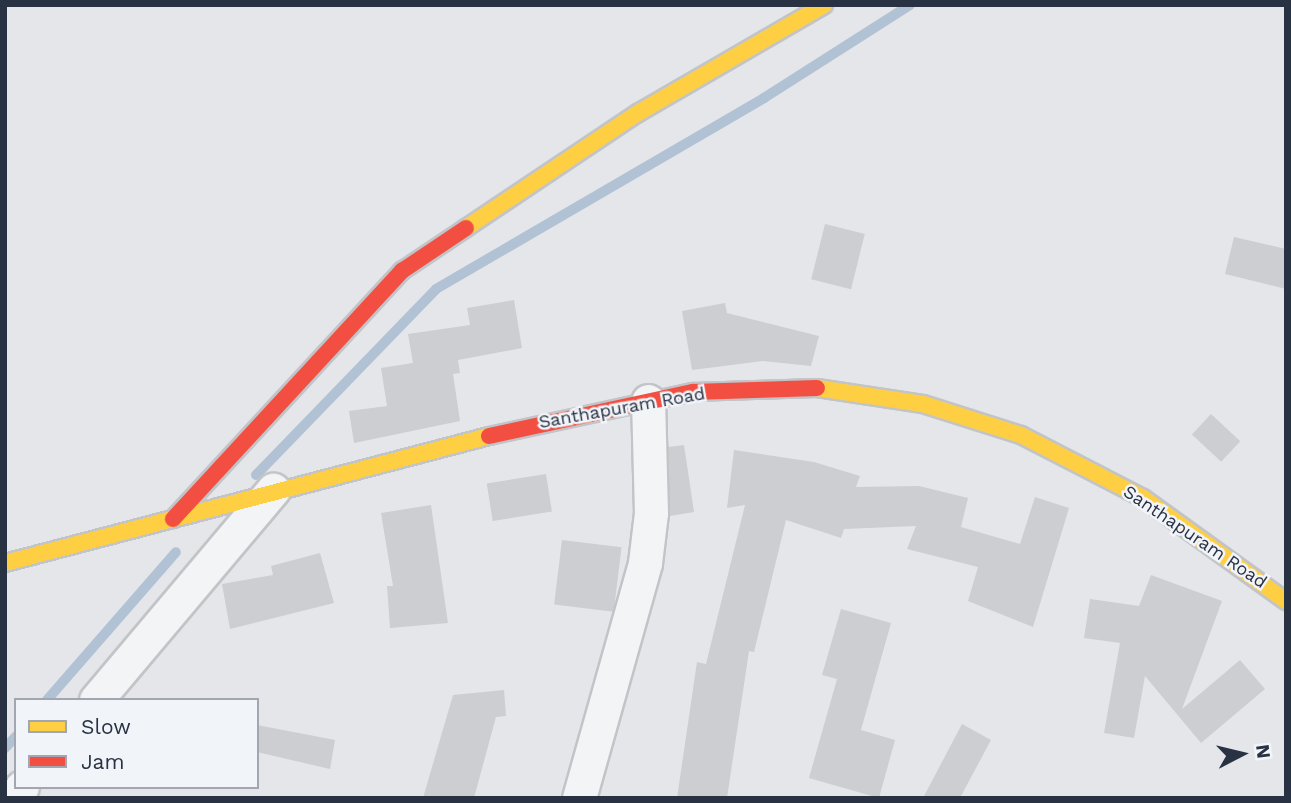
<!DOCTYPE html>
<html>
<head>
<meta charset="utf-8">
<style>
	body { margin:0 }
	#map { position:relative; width:1291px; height:803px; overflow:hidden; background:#e4e6e9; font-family:"Work Sans",sans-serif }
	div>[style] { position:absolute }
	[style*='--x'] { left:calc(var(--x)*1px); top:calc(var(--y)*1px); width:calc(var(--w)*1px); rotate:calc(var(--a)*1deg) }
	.stream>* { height:10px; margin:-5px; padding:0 5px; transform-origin:5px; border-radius:5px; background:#b1c2d5 }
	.building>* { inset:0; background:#ccced1; transform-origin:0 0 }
	.roads { filter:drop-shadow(2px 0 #c2c4c7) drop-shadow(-2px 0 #c2c4c7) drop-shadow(0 2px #c2c4c7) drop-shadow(0 -2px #c2c4c7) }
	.street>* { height:33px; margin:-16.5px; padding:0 16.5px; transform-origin:16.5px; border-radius:16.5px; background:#f3f4f6 }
	.slow>* { height:16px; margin:-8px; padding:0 8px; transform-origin:8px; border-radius:8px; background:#ffcf43 }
	.jam>* { height:16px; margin:-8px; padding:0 8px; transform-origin:8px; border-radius:8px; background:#f24e42 }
	span { translate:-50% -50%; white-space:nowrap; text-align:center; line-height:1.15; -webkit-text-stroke:5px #f1f4f8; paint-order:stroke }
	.street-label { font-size:18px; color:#293243 }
	.frame { position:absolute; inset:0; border:7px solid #293243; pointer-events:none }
	.legend { position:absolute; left:14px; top:698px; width:245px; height:91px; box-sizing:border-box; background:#f1f4f8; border:2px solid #a1a6b0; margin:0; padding:9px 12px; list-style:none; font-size:21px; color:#293243 }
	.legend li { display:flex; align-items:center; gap:14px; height:35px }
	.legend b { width:35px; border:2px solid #a1a6b0 }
	.north { position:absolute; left:1207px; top:719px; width:70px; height:70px; -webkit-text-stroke:5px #f1f4f8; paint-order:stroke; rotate:83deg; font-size:19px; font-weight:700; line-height:28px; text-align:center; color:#293243 }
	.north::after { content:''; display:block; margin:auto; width:24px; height:32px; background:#293243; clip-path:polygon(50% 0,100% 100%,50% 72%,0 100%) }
</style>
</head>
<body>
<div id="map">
	<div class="stream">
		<div style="--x:256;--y:475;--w:259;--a:-45.9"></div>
		<div style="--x:436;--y:289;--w:380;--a:-30.2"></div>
		<div style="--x:764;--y:98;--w:173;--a:-32.5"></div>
		<div style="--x:47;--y:700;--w:196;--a:-48.9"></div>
		<div style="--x:5;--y:748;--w:16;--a:-47"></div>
	</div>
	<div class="building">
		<div style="left:825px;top:224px;width:41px;height:57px;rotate:14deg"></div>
		<div style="clip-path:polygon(1234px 237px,1286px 249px,1286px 289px,1225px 274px)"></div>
		<div style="clip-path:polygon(514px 300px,522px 348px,458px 360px,460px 373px,453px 374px,460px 421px,354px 443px,349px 411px,387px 406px,381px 368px,413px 363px,408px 334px,470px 325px,467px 308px)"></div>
		<div style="clip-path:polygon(725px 303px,727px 313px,819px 336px,811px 366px,763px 361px,692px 370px,682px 311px)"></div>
		<div style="left:1211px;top:414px;width:40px;height:28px;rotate:43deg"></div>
		<div style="clip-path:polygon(684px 445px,694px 512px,670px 516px,668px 447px)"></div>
		<div style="clip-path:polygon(734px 450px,814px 462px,860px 476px,856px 487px,919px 486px,968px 498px,961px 527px,1020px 544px,1035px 497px,1069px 508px,1033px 627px,968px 601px,978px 567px,907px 549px,916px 526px,844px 529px,841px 538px,786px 520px,754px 652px,749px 651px,727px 798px,677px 798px,697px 662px,706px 664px,745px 505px,727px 508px)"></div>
		<div style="left:546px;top:474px;width:38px;height:60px;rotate:81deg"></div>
		<div style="clip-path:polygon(431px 505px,448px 623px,390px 628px,387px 586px,393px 586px,381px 513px)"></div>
		<div style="left:562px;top:540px;width:60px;height:65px;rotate:7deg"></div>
		<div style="clip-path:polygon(320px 553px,334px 603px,230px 629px,222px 584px,273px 575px,271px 566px)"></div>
		<div style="clip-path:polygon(1151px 575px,1222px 601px,1182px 709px,1240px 660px,1265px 689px,1201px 743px,1145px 676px,1134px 738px,1104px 733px,1120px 643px,1084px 638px,1090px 599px,1139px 606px)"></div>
		<div style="clip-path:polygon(841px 609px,891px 623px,861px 730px,895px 740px,879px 798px,809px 778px,837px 679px,822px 675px)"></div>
		<div style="clip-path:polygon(504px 690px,506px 716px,496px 717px,474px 798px,423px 798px,453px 695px)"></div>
		<div style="clip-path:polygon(962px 724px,991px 740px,960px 798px,923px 798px)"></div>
		<div style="clip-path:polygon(257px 725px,335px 740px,330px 769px,257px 752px)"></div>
	</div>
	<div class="roads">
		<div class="street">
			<div style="--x:96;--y:700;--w:275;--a:-49.9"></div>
			<div style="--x:13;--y:798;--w:14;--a:-51"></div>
			<div style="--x:579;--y:798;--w:244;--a:-74.3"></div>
			<div style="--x:645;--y:563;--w:50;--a:-83.2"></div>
			<div style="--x:651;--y:513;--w:112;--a:-91.5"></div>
		</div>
		<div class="slow">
			<div style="--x:466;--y:228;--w:207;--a:-33.8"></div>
			<div style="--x:638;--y:113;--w:215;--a:-30.1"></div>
			<div style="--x:817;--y:388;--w:107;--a:8.6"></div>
			<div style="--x:923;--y:404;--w:103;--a:17.6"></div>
			<div style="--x:1021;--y:435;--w:137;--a:27.3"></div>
			<div style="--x:1143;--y:498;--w:176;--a:35.8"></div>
			<div style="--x:5;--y:563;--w:500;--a:-14.7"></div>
		</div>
		<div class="jam">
			<div style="--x:489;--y:436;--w:209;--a:-12.2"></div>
			<div style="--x:693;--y:392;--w:124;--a:-1.8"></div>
			<div style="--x:173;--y:519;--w:338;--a:-47.3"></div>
			<div style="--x:402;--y:271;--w:77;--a:-33.9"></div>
		</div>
	</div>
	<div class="street-label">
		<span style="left:622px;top:408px;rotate:-10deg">Santhapuram Road</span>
		<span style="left:1195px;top:537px;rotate:34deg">Santhapuram Road</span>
	</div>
	<div class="frame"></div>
	<ul class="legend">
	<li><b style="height:9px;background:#ffcf43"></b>Slow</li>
	<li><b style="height:9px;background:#f24e42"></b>Jam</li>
	</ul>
	<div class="north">N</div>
</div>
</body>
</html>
